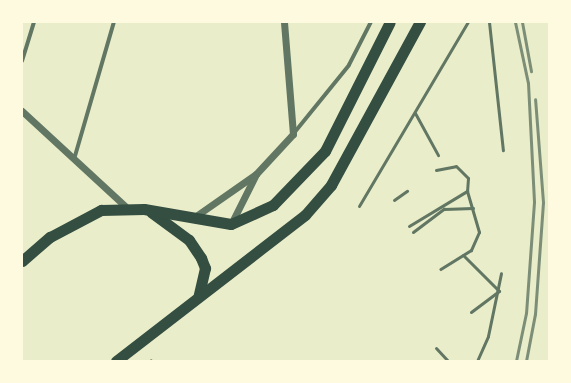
<!DOCTYPE html>
<html>
<head>
<meta charset="utf-8">
<style>
	body { margin:0 }
	#map { position:relative; width:571px; height:383px; overflow:hidden; background:#e9edc9; font-family:Inter,sans-serif }
	div>[style] { position:absolute }
	[style*='--x'] { left:calc(var(--x)*1px); top:calc(var(--y)*1px); width:calc(var(--w)*1px); rotate:calc(var(--a)*1deg) }
	.service>* { height:3px; margin:-1.5px; padding:0 1.5px; transform-origin:1.5px; border-radius:1.5px; background:#617663 }
	.pedestrian>* { height:3.5px; margin:-1.75px; padding:0 1.75px; transform-origin:1.75px; border-radius:1.75px; background:#617663 }
	.minor>* { height:4px; margin:-2px; padding:0 2px; transform-origin:2px; border-radius:2px; background:#617663 }
	.tertiary>* { height:7px; margin:-3.5px; padding:0 3.5px; transform-origin:3.5px; border-radius:3.5px; background:#617663 }
	.trunk>* { height:11px; margin:-5.5px; padding:0 5.5px; transform-origin:5.5px; border-radius:5.5px; background:#344e41 }
	.rail>* { height:3px; margin:-1.5px; padding:0 1.5px; transform-origin:1.5px; border-radius:1.5px; background:#7c8e77 }
	span { translate:-50% -50%; white-space:nowrap; text-align:center; line-height:1.15; -webkit-text-stroke:3px #fefae0; paint-order:stroke }
	.frame { position:absolute; inset:0; border:23px solid #fefae0; pointer-events:none }
</style>
</head>
<body>
<div id="map">
	<div class="service">
		<div style="--x:489;--y:22;--w:129;--a:83.8"></div>
		<div style="--x:415;--y:113;--w:48;--a:61.3"></div>
		<div style="--x:436;--y:170;--w:20;--a:-11"></div>
		<div style="--x:456;--y:166;--w:17;--a:45"></div>
		<div style="--x:468;--y:178;--w:13;--a:94"></div>
		<div style="--x:467;--y:191;--w:43;--a:73.7"></div>
		<div style="--x:479;--y:232;--w:20;--a:114"></div>
		<div style="--x:471;--y:250;--w:36;--a:148"></div>
		<div style="--x:394;--y:200;--w:16;--a:-35"></div>
		<div style="--x:359;--y:206;--w:214;--a:-59.4"></div>
		<div style="--x:409;--y:226;--w:68;--a:-31.1"></div>
		<div style="--x:413;--y:232;--w:39;--a:-37"></div>
		<div style="--x:444;--y:209;--w:29;--a:-2"></div>
		<div style="--x:463;--y:255;--w:51;--a:45"></div>
		<div style="--x:471;--y:312;--w:35;--a:-37"></div>
		<div style="--x:436;--y:348;--w:18;--a:47"></div>
		<div style="--x:150;--y:361;--w:1;--a:-45"></div>
		<div style="--x:477;--y:361;--w:27;--a:-66"></div>
		<div style="--x:488;--y:336;--w:64;--a:-78.3"></div>
	</div>
	<div class="pedestrian">
		<div style="--x:349;--y:65;--w:48;--a:-62.9"></div>
	</div>
	<div class="minor">
		<div style="--x:22;--y:61;--w:41;--a:-72.9"></div>
		<div style="--x:294;--y:133;--w:87;--a:-51"></div>
		<div style="--x:75;--y:156;--w:140;--a:-73.8"></div>
	</div>
	<div class="tertiary">
		<div style="--x:22;--y:111;--w:142;--a:42.7"></div>
		<div style="--x:193;--y:218;--w:77;--a:-34.9"></div>
		<div style="--x:256;--y:174;--w:54;--a:-47.2"></div>
		<div style="--x:293;--y:134;--w:112;--a:-94.6"></div>
		<div style="--x:231;--y:224;--w:54;--a:-63.4"></div>
	</div>
	<div class="trunk">
		<div style="--x:151;--y:212;--w:47;--a:36.4"></div>
		<div style="--x:189;--y:240;--w:22;--a:56"></div>
		<div style="--x:201;--y:258;--w:11;--a:68"></div>
		<div style="--x:205;--y:268;--w:28;--a:103"></div>
		<div style="--x:22;--y:261;--w:37;--a:-41"></div>
		<div style="--x:50;--y:237;--w:58;--a:-27.9"></div>
		<div style="--x:101;--y:210;--w:43;--a:-1.3"></div>
		<div style="--x:144;--y:209;--w:88;--a:9.8"></div>
		<div style="--x:231;--y:224;--w:46;--a:-24.3"></div>
		<div style="--x:273;--y:205;--w:75;--a:-46.1"></div>
		<div style="--x:325;--y:151;--w:144;--a:-63.3"></div>
		<div style="--x:116;--y:361;--w:239;--a:-37.7"></div>
		<div style="--x:305;--y:215;--w:40;--a:-49"></div>
		<div style="--x:331;--y:185;--w:186;--a:-61.4"></div>
	</div>
	<div class="rail">
		<div style="--x:515;--y:22;--w:62;--a:78"></div>
		<div style="--x:528;--y:83;--w:119;--a:87.1"></div>
		<div style="--x:534;--y:202;--w:111;--a:94.1"></div>
		<div style="--x:526;--y:313;--w:49;--a:101.8"></div>
		<div style="--x:522;--y:22;--w:50;--a:79.6"></div>
		<div style="--x:526;--y:361;--w:48;--a:-79.2"></div>
		<div style="--x:535;--y:314;--w:112;--a:-85.9"></div>
		<div style="--x:543;--y:202;--w:103;--a:-94.4"></div>
	</div>
	<div class="frame"></div>
</div>
</body>
</html>
